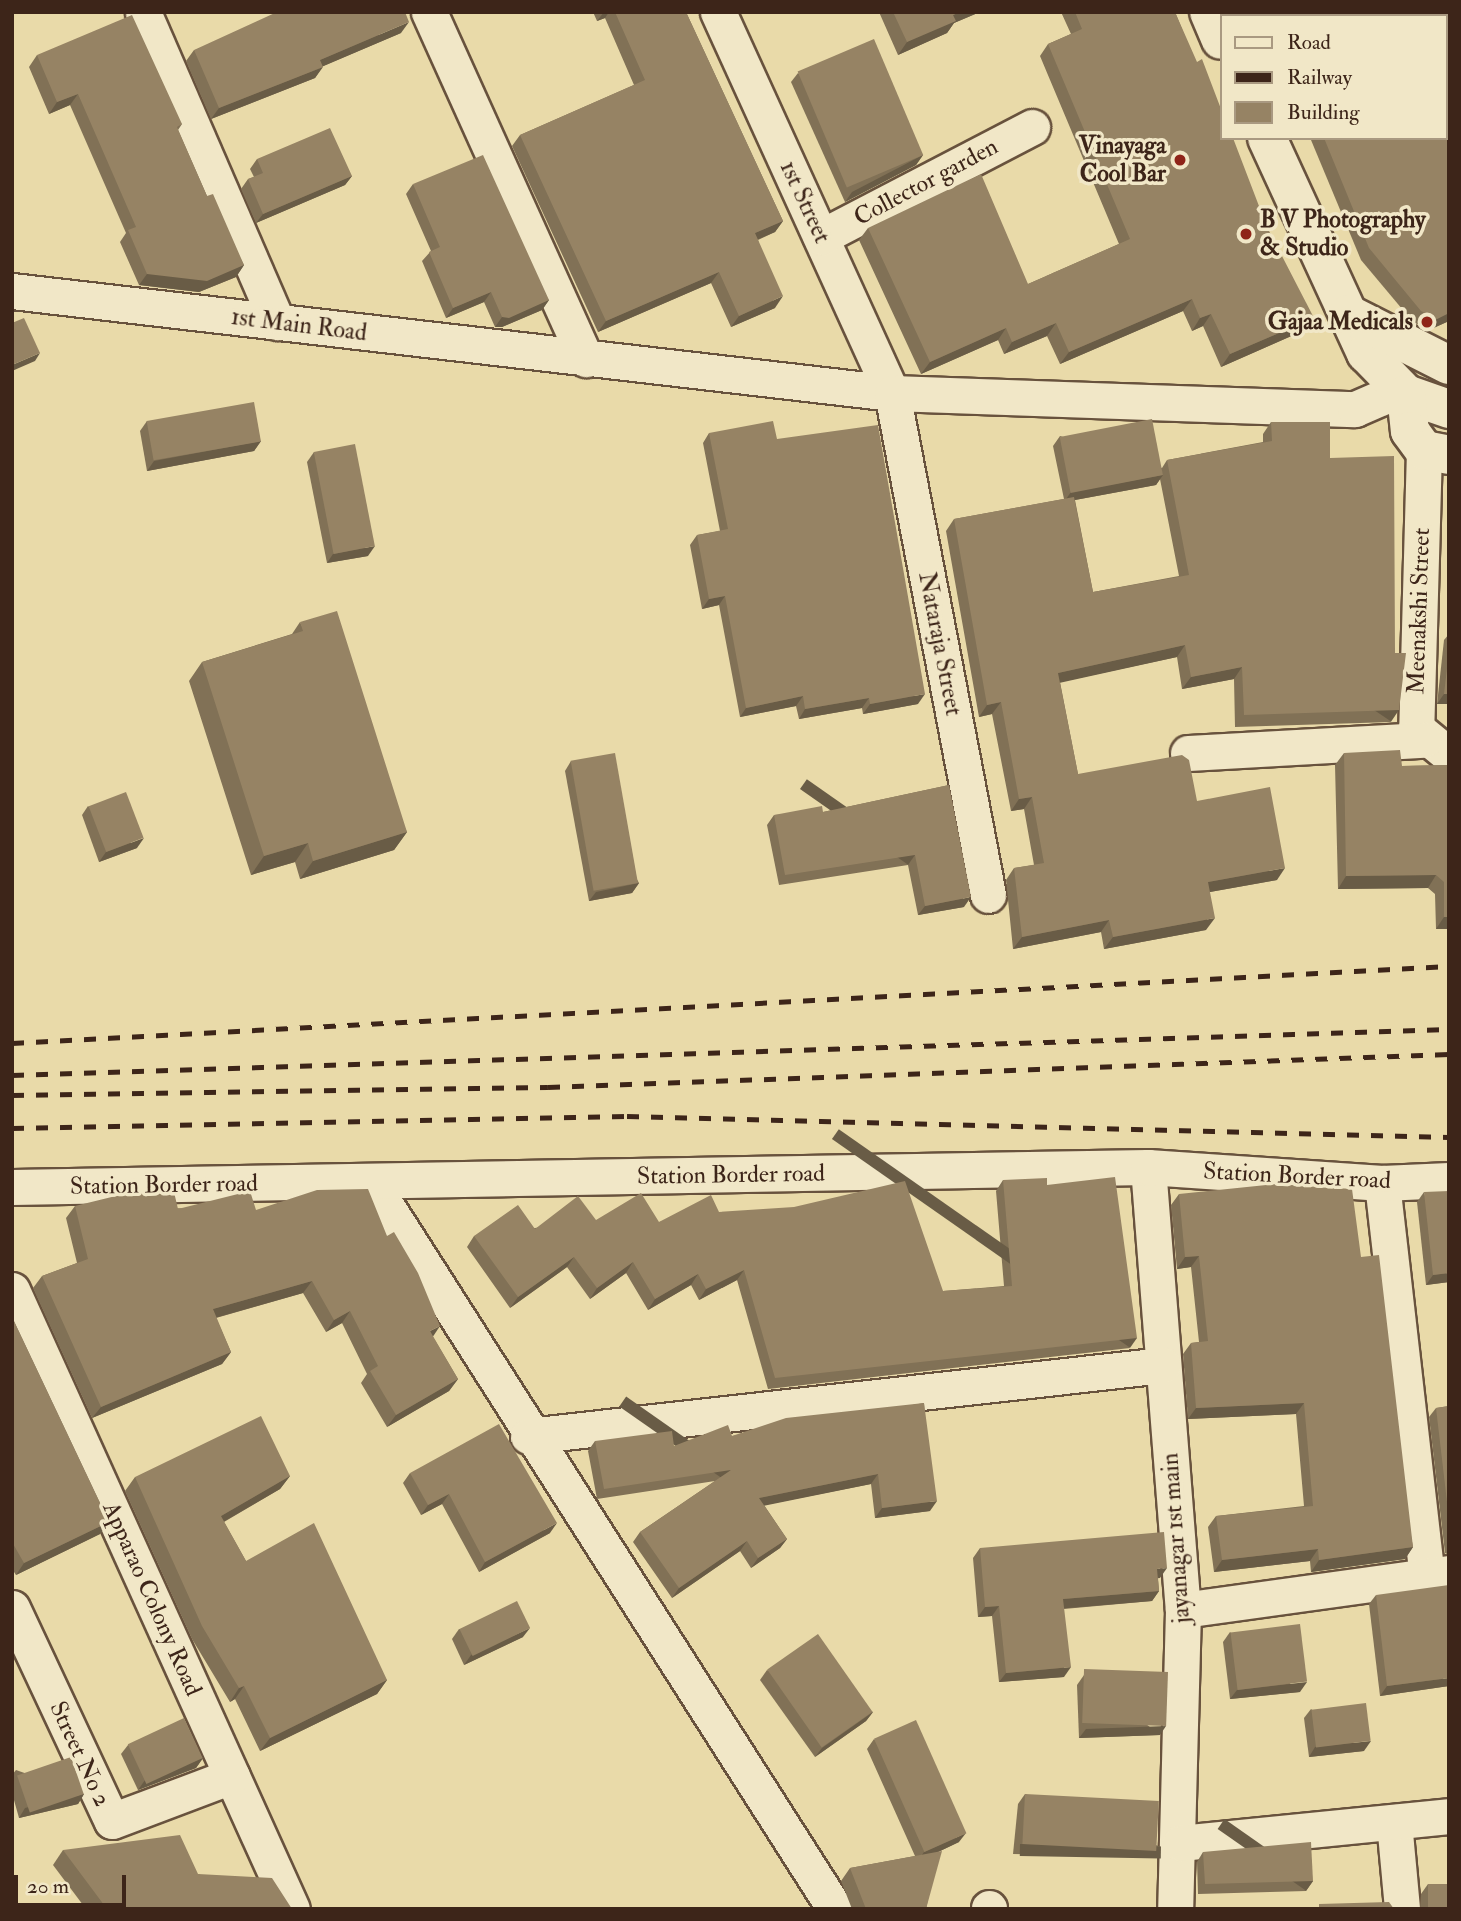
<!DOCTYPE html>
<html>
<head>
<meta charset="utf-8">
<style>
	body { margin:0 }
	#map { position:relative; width:1461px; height:1921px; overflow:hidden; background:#e9daa9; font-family:"IM FELL Double Pica",serif }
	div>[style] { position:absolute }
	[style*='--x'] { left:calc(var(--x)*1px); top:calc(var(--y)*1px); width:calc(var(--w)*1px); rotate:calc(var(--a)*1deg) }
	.roads { filter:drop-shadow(2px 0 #68523d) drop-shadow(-2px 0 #68523d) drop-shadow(0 2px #68523d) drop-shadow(0 -2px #68523d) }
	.street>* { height:35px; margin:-17.5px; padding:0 17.5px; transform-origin:17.5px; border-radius:17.5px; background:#f1e7c7 }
	.secondary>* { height:38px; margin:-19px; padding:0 19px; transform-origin:19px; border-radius:19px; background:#f1e7c7 }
	.rail>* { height:5px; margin-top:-2.5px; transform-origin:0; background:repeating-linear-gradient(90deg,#3d2519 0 12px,transparent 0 24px) }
	.wall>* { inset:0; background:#817156 }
	.shaded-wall>* { inset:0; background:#695c46; transform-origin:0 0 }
	.building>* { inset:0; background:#968364; transform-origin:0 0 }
	.dots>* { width:19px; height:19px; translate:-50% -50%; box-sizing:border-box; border:4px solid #f1e7c7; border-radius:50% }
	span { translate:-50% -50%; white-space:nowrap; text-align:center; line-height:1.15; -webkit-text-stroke:7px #f1e7c7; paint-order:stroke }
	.poi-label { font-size:24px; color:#3d2519; font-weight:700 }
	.right { translate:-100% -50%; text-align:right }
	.left { translate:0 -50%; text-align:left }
	.street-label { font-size:24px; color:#3d2519 }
	.frame { position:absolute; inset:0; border:14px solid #3d2519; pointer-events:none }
	.legend { position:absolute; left:1220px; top:14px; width:228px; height:126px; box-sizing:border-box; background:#f1e7c7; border:2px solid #a99981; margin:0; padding:9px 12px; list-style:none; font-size:21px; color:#3d2519 }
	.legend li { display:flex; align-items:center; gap:14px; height:35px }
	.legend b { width:35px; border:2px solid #a99981 }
	.scale { position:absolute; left:14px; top:1875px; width:112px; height:32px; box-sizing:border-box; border:4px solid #3d2519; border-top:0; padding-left:9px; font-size:21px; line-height:24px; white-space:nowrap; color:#3d2519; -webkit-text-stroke:5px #f1e7c7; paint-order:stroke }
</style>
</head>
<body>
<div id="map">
	<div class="roads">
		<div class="street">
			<div style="--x:143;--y:12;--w:338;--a:66.6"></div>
			<div style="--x:429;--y:12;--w:381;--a:65.7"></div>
			<div style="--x:718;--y:12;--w:419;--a:65.5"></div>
			<div style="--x:892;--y:393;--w:511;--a:79.17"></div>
			<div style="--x:1401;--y:12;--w:4;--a:76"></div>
			<div style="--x:1445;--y:114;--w:9;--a:63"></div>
			<div style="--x:821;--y:237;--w:238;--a:-27.5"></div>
			<div style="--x:12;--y:291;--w:886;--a:6.61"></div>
			<div style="--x:892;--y:393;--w:463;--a:2"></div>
			<div style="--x:1355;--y:409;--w:50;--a:-23.5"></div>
			<div style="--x:1424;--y:450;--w:278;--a:91.6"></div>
			<div style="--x:1416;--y:728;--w:43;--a:39.3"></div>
			<div style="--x:1188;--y:753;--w:236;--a:-3.2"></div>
			<div style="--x:1148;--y:1167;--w:444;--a:85.5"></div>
			<div style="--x:1183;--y:1610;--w:299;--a:91.5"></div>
			<div style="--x:371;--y:1182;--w:862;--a:57.45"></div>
			<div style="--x:1382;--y:1183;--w:396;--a:83.5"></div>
			<div style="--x:12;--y:1187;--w:1136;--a:-1.01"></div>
			<div style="--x:1148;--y:1167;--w:235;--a:3.9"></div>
			<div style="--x:1382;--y:1183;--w:67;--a:-2.6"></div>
			<div style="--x:12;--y:1290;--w:679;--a:65.66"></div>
			<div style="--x:528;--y:1436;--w:639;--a:-6.38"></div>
			<div style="--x:12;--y:1608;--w:235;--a:64.9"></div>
			<div style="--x:112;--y:1821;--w:128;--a:-20.6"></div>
			<div style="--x:1183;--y:1610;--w:269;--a:-7.9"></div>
			<div style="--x:1394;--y:1822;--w:87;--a:84.7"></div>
			<div style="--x:1180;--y:1843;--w:270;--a:-5.7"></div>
			<div style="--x:989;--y:1909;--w:1;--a:-90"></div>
		</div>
		<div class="secondary">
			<div style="--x:1209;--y:12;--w:30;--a:67"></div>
			<div style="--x:1267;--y:138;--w:237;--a:65.3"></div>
			<div style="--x:1366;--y:353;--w:57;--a:45.7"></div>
			<div style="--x:1406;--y:394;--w:46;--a:19.2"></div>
			<div style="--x:1348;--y:314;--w:113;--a:26.8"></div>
			<div style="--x:1406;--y:394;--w:37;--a:84"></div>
			<div style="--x:1410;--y:431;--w:24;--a:54"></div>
			<div style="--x:1424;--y:450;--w:25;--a:11"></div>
		</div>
	</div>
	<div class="rail">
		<div style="--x:12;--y:1043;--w:1439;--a:-3.07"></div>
		<div style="--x:12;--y:1075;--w:1438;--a:-1.83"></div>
		<div style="--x:12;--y:1095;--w:536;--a:-0.86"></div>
		<div style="--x:548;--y:1087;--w:902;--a:-2.1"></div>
		<div style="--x:12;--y:1128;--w:615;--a:-1.12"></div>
		<div style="--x:627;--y:1116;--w:822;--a:1.46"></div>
	</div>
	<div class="wall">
		<div style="clip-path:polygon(593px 12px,686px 12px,783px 221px,775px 232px,758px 240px,775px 308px,731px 327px,711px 283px,598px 332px,512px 146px,520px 135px,634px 85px,605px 18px,597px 21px)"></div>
		<div style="clip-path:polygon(879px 12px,980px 12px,954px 23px,947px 33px,898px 55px)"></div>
		<div style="clip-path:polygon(1061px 12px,1175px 12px,1305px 330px,1221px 367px,1203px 326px,1192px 331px,1183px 311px,1060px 364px,1047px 336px,1004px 354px,998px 340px,921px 374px,859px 240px,868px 228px,1028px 284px,1119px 244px,1040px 56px,1048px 44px,1071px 34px)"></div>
		<div style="clip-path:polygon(1247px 12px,1314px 12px,1315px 16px,1247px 16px,1246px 14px)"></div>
		<div style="clip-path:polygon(401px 33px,323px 66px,315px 78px,211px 119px,186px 61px,194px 50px)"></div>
		<div style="clip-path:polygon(37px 55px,182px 124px,178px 130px,207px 196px,244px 265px,236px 277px,199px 292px,139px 285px,120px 242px,126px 233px,70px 105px,49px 114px,29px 67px)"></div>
		<div style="clip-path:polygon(798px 73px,923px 155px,916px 165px,845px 202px,791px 82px)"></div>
		<div style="clip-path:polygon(1313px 138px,1445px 138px,1449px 321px,1429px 330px,1413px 322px,1361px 260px,1311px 140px)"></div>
		<div style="clip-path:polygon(257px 159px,352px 176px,345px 185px,256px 223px,241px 189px,248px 179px,254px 177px,250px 169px)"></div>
		<div style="clip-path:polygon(413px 184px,549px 300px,542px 310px,502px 327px,495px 327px,484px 302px,446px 318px,422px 261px,431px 251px,406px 194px)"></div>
		<div style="clip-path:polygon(147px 421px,261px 441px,254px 451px,147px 471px,140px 431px)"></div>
		<div style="clip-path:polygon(evenodd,1271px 422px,1330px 458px,1391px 722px,1235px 727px,1234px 679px,1182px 689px,1177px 657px,1060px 682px,1078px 774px,1197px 801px,1277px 880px,1210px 892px,1206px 930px,1104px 949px,1101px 932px,1013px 949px,1006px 880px,1014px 868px,1034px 865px,1024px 809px,1011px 811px,992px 714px,979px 717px,946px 531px,954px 519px,1064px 499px,1053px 446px,1060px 436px,1162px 468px,1167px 460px,1263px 442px,1263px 434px,1271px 422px,1160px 479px,1179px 576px,1093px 592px,1075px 500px,1156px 485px,1160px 479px)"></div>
		<div style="clip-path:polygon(709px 433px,777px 439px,918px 704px,863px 714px,862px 708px,799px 719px,796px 706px,740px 717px,719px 605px,702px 609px,690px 545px,697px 535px,720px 531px,703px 443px)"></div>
		<div style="clip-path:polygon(314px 452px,368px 556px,327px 563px,307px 462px)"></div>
		<div style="clip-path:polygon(300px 622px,407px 832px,394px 850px,300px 879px,295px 862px,251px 875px,189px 681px,202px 662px,292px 634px)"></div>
		<div style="clip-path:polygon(1449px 634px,1449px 704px,1437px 704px,1444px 640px)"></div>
		<div style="clip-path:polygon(1344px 753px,1402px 766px,1449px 765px,1449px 929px,1436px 929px,1435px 894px,1428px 888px,1338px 889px,1335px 765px)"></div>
		<div style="clip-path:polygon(571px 761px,639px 883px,632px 893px,589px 901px,565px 771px)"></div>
		<div style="clip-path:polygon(949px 785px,964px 907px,918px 915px,908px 865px,779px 885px,767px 825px,774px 815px,823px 812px)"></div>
		<div style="clip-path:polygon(88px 806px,137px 848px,99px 862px,82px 815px)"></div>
		<div style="clip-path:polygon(1003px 1180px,1047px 1185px,1130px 1348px,768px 1389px,737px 1280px,699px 1300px,691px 1285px,648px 1310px,626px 1273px,590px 1299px,567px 1267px,510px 1308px,467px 1247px,474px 1236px,596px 1220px,659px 1222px,719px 1212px,943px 1291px,1004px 1286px,996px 1191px)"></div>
		<div style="clip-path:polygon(1424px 1192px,1449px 1282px,1426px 1285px,1417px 1202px)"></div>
		<div style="clip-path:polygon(1179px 1194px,1361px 1257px,1413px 1547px,1405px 1559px,1311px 1572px,1310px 1561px,1214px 1572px,1208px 1527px,1216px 1516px,1304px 1506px,1296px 1414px,1188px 1419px,1183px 1354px,1191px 1343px,1199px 1342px,1191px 1267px,1177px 1269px,1171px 1205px)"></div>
		<div style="clip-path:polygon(75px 1206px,256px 1210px,387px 1236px,433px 1337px,458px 1379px,449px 1391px,387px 1427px,361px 1383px,367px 1374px,342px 1323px,326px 1332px,303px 1293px,216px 1318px,231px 1352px,222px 1364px,92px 1418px,33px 1288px,42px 1276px,77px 1263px,66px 1218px)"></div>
		<div style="clip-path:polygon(12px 1317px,109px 1522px,100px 1534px,16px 1575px,12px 1569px)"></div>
		<div style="clip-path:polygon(924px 1403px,930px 1511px,875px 1518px,871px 1484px,764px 1505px,787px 1539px,780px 1548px,751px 1568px,740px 1551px,672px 1598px,633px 1542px,640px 1532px,715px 1481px,597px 1499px,588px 1451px,595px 1441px,674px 1446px)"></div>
		<div style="clip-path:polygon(1449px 1406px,1449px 1555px,1445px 1553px,1429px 1417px,1436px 1408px)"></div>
		<div style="clip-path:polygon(410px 1473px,550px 1533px,479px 1572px,442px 1504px,421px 1515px,403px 1483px)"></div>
		<div style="clip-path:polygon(290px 1476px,280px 1489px,224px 1522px,246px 1561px,387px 1680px,377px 1694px,260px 1751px,235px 1699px,230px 1702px,192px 1639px,125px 1491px,135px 1477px)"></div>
		<div style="clip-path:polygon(980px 1548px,1160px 1578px,1158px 1578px,1159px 1591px,1152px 1601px,1064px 1609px,1064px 1677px,999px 1682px,992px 1616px,978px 1617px,973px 1558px)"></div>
		<div style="clip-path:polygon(1376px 1595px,1449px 1686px,1380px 1696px,1369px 1604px)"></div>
		<div style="clip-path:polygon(459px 1629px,523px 1637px,464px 1665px,452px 1639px)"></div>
		<div style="clip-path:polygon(1230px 1632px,1300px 1692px,1230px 1699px,1223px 1642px)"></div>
		<div style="clip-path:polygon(767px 1670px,873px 1712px,866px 1721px,815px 1757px,760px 1680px)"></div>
		<div style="clip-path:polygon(1084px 1675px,1160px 1735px,1079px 1738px,1077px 1685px)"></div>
		<div style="clip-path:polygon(1311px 1709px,1364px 1751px,1309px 1757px,1304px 1718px)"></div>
		<div style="clip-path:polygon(874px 1739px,959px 1842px,938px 1852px,926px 1909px,852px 1909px,841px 1881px,850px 1868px,915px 1856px,867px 1749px)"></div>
		<div style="clip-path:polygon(128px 1745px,203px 1758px,196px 1768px,138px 1790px,121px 1754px)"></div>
		<div style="clip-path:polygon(16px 1770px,84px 1794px,78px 1804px,19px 1818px,12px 1793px,12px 1775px)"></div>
		<div style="clip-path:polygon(1025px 1794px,1161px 1847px,1154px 1857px,1013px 1854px,1018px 1804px)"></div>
		<div style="clip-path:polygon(63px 1850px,198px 1874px,292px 1909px,86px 1909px,53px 1865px)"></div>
		<div style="clip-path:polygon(1203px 1852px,1313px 1881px,1306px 1891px,1198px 1894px,1197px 1862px)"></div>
		<div style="clip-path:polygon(1428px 1884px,1449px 1909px,1420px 1909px,1421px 1894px)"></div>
	</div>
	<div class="shaded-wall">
		<div style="clip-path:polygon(604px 12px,609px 12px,605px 18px,597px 21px)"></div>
		<div style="clip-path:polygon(959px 12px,980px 12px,954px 23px,947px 33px,898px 55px,907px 42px)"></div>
		<div style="clip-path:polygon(409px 22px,401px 33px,312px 71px,320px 60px)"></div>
		<div style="clip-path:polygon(323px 67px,315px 78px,211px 119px,219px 108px)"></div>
		<div style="clip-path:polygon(1449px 85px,1449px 89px,1445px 94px,1445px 86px)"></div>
		<div style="clip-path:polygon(78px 94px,70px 105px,49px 114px,57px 102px)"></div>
		<div style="clip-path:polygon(923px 155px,916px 165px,845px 202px,852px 192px)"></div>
		<div style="clip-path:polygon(352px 176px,345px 185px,256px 223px,263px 214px)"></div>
		<div style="clip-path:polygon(783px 221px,775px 232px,747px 244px,755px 233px)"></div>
		<div style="clip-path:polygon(244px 265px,236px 277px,199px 292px,139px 285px,147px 274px)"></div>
		<div style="clip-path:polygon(719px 272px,711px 283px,598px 332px,606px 321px)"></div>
		<div style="clip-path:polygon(491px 292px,484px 302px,446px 318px,453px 308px)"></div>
		<div style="clip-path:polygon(783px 296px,775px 308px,731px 327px,739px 316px)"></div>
		<div style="clip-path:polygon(1192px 299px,1183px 311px,1060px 364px,1069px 352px)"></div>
		<div style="clip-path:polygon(549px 300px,542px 310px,502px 327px,495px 327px,502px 317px)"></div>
		<div style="clip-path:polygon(1449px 313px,1449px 321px,1429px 330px,1437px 319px)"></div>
		<div style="clip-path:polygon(1211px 314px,1203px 326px,1192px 331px,1200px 318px)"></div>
		<div style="clip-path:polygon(1314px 318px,1305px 330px,1221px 367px,1230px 354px)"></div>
		<div style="clip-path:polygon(1056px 323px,1047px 336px,1004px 354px,1012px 342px)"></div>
		<div style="clip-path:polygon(1006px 328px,998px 340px,921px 374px,930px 362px)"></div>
		<div style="clip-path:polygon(40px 353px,35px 361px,12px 371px,12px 365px)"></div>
		<div style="clip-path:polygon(261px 441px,254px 451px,147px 471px,154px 461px)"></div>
		<div style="clip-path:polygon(1163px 475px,1156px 485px,1064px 502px,1071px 492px)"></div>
		<div style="clip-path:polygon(375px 546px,368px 556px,327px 563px,333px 554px)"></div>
		<div style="clip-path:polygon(725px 596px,719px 605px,702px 609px,709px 599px)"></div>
		<div style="clip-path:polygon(1185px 645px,1177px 657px,1050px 685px,1058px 673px)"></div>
		<div style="clip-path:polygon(1242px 667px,1234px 679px,1182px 689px,1191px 677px)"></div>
		<div style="clip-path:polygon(925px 694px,918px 704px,863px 714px,870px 704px)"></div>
		<div style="clip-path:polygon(1444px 694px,1449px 694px,1449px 704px,1437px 704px)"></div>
		<div style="clip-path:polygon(803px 696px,796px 706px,740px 717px,746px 708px)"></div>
		<div style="clip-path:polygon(869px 698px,862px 708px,799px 719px,805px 709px)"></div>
		<div style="clip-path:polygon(1001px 702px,992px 714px,979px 717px,987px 705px)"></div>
		<div style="left:1399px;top:710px;width:14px;height:155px;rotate:124deg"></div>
		<div style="clip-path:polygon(1032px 797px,1024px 809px,1011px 811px,1019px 799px)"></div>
		<div style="clip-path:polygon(407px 832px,394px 850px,300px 879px,313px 861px)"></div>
		<div style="clip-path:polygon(144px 838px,137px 848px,99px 862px,106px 852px)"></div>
		<div style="clip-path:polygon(308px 843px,295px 862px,251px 875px,264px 856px)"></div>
		<div style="left:915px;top:855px;width:12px;height:132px;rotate:125deg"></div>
		<div style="clip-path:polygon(1285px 868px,1277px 880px,1199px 894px,1208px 882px)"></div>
		<div style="clip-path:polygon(1436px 875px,1428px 888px,1338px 889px,1346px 876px)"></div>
		<div style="clip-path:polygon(639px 883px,632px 893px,589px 901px,596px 892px)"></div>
		<div style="clip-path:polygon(971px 897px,964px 907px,918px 915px,925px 906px)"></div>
		<div style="clip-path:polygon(1444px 917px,1449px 917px,1449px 929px,1436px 929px)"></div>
		<div style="clip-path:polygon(1215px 918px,1206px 930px,1104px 949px,1113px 937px)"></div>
		<div style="clip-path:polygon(1109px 920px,1101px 932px,1013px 949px,1022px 937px)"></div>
		<div style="clip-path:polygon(1199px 1256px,1191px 1267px,1177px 1269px,1185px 1257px)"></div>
		<div style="clip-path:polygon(574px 1257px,567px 1267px,510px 1308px,518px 1297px)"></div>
		<div style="clip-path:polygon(633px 1262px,626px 1273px,590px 1299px,597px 1288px)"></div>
		<div style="clip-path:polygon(744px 1270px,737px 1280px,699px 1300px,706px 1289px)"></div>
		<div style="clip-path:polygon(1449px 1273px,1449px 1282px,1426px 1285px,1433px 1275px)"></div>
		<div style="clip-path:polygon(698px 1274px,691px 1285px,648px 1310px,655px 1299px)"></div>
		<div style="clip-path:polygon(312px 1281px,303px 1293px,204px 1321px,213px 1309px)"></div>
		<div style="clip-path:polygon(350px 1311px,342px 1323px,326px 1332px,334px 1320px)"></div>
		<div style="clip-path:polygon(440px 1326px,432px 1338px,430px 1331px)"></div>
		<div style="left:1137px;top:1338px;width:12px;height:364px;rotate:125deg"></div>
		<div style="clip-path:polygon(231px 1352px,222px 1364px,92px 1418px,101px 1407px)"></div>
		<div style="clip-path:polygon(458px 1379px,449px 1391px,387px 1427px,396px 1415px)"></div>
		<div style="clip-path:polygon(1304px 1403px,1296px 1414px,1188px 1419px,1196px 1408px)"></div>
		<div style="left:731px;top:1470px;width:12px;height:128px;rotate:125deg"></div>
		<div style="clip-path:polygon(878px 1474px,871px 1484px,753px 1508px,759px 1498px)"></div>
		<div style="clip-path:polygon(290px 1476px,280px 1489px,211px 1529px,221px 1516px)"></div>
		<div style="clip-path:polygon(449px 1494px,442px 1504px,421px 1515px,428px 1505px)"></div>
		<div style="clip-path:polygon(937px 1501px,930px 1511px,875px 1518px,882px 1508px)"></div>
		<div style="clip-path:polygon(109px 1522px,100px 1534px,16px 1575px,24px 1563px)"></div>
		<div style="clip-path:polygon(557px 1523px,550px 1533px,479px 1572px,485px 1562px)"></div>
		<div style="clip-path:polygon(787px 1539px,780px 1548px,751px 1568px,758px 1558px)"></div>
		<div style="clip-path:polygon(747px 1541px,740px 1551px,672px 1598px,679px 1588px)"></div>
		<div style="clip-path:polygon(1413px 1547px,1405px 1559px,1311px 1572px,1319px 1560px)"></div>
		<div style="clip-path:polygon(1318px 1549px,1310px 1561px,1214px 1572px,1222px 1560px)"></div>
		<div style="clip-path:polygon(1167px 1568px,1160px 1578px,1150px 1579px,1157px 1569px)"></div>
		<div style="clip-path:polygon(1159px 1591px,1152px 1601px,1056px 1609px,1063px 1599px)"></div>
		<div style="clip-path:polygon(999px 1606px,992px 1616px,978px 1617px,985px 1607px)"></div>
		<div style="clip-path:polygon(530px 1628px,523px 1637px,464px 1665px,471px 1655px)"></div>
		<div style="clip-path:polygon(1071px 1667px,1064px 1677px,999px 1682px,1006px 1673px)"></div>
		<div style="clip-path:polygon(1449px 1678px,1449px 1686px,1380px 1696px,1387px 1686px)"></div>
		<div style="clip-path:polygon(387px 1680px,377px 1694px,260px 1751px,270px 1738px)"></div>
		<div style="clip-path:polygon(1307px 1682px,1300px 1692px,1230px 1699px,1237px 1690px)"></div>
		<div style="clip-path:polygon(244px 1686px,235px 1699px,230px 1702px,239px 1688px)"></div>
		<div style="clip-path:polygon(873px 1712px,866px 1721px,815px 1757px,822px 1748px)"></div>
		<div style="clip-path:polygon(1166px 1726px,1160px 1735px,1079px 1738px,1086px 1729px)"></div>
		<div style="clip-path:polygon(1371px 1741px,1364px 1751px,1309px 1757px,1315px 1747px)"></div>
		<div style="clip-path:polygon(203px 1758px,196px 1768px,138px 1790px,145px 1780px)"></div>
		<div style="clip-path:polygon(84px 1794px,78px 1804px,19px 1818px,25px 1808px)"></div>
		<div style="clip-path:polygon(966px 1833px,959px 1842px,917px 1862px,924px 1852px)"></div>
		<div style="left:1020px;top:1844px;width:141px;height:12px;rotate:1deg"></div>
		<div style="left:1313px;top:1881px;width:12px;height:108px;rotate:125deg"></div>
	</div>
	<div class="building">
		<div style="clip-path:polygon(277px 12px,405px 12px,409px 22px,320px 60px,323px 67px,219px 108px,194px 50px)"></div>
		<div style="clip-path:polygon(615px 12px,686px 12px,783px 221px,755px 233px,783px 296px,739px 316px,719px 272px,606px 321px,520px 135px,645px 80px)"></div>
		<div style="clip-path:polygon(893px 12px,959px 12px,953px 15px,956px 21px,907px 42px)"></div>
		<div style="clip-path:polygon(1075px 12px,1175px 12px,1197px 62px,1202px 59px,1221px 109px,1221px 138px,1233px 138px,1267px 227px,1314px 318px,1230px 354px,1211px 314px,1200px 318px,1192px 299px,1069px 352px,1056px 323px,1012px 342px,1006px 328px,930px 362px,868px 228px,981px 174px,1028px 284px,1130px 239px,1048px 44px,1082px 29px)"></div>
		<div style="left:1256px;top:12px;width:58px;height:4px"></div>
		<div style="clip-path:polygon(132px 15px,182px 124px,177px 127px,207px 196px,213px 194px,244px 265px,207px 281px,147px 274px,128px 230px,136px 227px,78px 94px,57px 102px,37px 55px)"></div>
		<div style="left:874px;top:39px;width:126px;height:83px;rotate:67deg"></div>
		<div style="clip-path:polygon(1449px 80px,1449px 85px,1445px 86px,1445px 81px)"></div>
		<div style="clip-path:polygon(1445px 123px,1449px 125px,1449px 313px,1437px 319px,1421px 311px,1369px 248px,1324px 138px,1445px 138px)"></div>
		<div style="clip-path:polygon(330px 128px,352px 176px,263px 214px,248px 179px,263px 173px,257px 159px)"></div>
		<div style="clip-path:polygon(483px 155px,549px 300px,509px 318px,502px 317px,491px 292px,453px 308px,429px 252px,440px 247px,413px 184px)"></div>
		<div style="clip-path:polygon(24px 318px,40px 353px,12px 365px,12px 323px)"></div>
		<div style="left:254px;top:402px;width:40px;height:109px;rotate:80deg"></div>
		<div style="left:1152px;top:419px;width:57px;height:94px;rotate:79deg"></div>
		<div style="clip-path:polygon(773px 421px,777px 439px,878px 425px,925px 694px,870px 704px,869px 698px,805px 709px,803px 696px,746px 708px,725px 596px,709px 599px,697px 535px,728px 529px,709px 433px)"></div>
		<div style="clip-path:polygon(1271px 422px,1330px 422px,1330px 458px,1394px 456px,1395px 653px,1406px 653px,1399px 710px,1244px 715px,1242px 667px,1191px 677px,1185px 645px,1058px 673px,1078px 774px,1182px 755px,1189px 760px,1197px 801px,1270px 787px,1285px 868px,1208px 882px,1215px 918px,1113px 937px,1109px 920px,1022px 937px,1014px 868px,1044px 863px,1032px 797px,1019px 799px,1001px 702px,987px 705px,954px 519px,1074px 497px,1093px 592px,1189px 575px,1167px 460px,1272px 441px)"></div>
		<div style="left:355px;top:444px;width:104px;height:42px;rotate:79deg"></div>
		<div style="clip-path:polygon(337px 611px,407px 832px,313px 861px,308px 843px,264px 856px,202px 662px,303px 631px,300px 622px)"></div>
		<div style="clip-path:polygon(1449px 651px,1449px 694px,1444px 694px)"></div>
		<div style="clip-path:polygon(1400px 750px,1402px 766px,1449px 765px,1449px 917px,1444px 917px,1444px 882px,1436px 875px,1346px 876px,1344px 753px)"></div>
		<div style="left:615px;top:753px;width:132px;height:45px;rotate:80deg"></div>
		<div style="clip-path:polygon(949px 785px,971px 897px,925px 906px,915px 855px,785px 875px,774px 815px,822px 806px,823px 812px)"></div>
		<div style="left:126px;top:792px;width:49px;height:40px;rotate:69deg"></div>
		<div style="clip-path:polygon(1115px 1177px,1137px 1338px,775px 1378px,744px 1270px,706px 1289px,698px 1274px,655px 1299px,633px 1262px,597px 1288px,574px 1257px,518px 1297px,474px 1236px,518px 1205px,535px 1229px,578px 1196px,596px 1220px,641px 1193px,659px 1222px,711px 1195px,719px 1212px,794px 1207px,905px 1181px,943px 1291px,1012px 1286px,1003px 1180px,1047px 1178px,1047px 1185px)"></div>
		<div style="clip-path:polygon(1276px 1184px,1352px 1189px,1361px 1257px,1379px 1255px,1413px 1547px,1319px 1560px,1318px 1549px,1222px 1560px,1216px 1516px,1313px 1506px,1304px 1403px,1196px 1408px,1191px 1343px,1208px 1341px,1199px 1256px,1185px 1257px,1179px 1194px)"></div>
		<div style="clip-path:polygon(368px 1189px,387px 1236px,394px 1232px,418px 1273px,440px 1326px,430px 1331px,458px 1379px,396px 1415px,370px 1371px,378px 1366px,350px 1311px,334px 1320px,312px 1281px,213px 1309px,231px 1352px,101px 1407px,42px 1276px,88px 1259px,75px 1206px,128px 1193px,174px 1192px,178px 1209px,250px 1191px,256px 1210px,317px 1190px)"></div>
		<div style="clip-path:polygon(1449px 1191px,1449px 1273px,1433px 1275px,1424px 1192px)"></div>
		<div style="clip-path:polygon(12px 1317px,109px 1522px,24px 1563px,12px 1542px)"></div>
		<div style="clip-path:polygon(924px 1403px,937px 1501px,882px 1508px,878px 1474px,759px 1498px,787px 1539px,758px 1558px,747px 1541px,679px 1588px,640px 1532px,731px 1470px,604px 1489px,595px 1441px,672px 1431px,674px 1446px,728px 1425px,732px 1436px,786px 1418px)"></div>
		<div style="clip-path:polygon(1449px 1406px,1449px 1519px,1436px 1408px)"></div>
		<div style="clip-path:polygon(261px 1416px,290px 1476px,221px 1516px,246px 1561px,314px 1523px,387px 1680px,270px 1738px,244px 1686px,239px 1688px,202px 1626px,135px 1477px)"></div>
		<div style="clip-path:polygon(499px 1424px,557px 1523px,485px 1562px,449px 1494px,428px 1505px,410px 1473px)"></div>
		<div style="clip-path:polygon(1164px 1532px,1167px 1568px,1157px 1569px,1159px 1591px,1063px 1599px,1071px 1667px,1006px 1673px,999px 1606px,985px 1607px,980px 1548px)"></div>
		<div style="clip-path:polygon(1449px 1585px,1449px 1678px,1387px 1686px,1376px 1595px)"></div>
		<div style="left:517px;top:1601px;width:30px;height:64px;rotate:64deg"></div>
		<div style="left:1300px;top:1624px;width:58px;height:70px;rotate:83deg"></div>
		<div style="left:818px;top:1634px;width:95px;height:62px;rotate:55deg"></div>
		<div style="left:1168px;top:1672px;width:54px;height:84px;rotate:92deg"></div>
		<div style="left:1366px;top:1703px;width:38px;height:55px;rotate:83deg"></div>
		<div style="left:184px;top:1718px;width:44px;height:62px;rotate:65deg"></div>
		<div style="left:916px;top:1720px;width:124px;height:46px;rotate:66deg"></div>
		<div style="left:71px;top:1757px;width:39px;height:57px;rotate:71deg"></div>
		<div style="left:1025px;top:1794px;width:134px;height:50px;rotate:3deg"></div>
		<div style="clip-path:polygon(180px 1835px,198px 1874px,272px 1878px,292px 1909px,107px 1909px,63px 1850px)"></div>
		<div style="clip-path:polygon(1311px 1842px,1313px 1881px,1205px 1884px,1203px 1852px)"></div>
		<div style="clip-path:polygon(942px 1851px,926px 1909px,866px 1909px,850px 1868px)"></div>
		<div style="left:1428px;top:1884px;width:21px;height:25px"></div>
		<div style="clip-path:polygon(1389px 1902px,1394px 1909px,1319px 1909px,1319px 1904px)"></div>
	</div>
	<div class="dots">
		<div style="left:1180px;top:160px;background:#8f2418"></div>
		<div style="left:1246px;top:234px;background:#8f2418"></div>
		<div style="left:1427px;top:322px;background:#8f2418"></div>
	</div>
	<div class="poi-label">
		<span class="right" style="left:1166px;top:160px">Vinayaga<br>Cool Bar</span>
		<span class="left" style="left:1260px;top:234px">B V Photography<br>&amp; Studio</span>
		<span class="right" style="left:1413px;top:322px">Gajaa Medicals</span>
	</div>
	<div class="street-label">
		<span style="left:926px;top:182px;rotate:-28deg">Collector garden</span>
		<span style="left:805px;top:202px;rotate:65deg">1st Street</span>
		<span style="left:299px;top:325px;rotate:7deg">1st Main Road</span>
		<span style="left:1419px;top:611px;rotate:-88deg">Meenakshi Street</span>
		<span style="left:940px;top:644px;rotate:79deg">Nataraja Street</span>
		<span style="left:731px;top:1175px;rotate:-1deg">Station Border road</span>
		<span style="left:1297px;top:1176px;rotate:3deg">Station Border road</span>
		<span style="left:164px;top:1185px;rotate:-1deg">Station Border road</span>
		<span style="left:1176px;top:1538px;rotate:-94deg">jayanagar 1st main</span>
		<span style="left:152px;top:1599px;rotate:66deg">Apparao Colony Road</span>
		<span style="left:80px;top:1754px;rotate:65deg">Street No 2</span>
	</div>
	<div class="frame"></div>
	<ul class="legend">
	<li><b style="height:9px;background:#f1e7c7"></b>Road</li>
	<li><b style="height:9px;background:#3d2519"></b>Railway</li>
	<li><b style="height:19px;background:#968364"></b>Building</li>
	</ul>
	<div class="scale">20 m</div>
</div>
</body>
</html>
